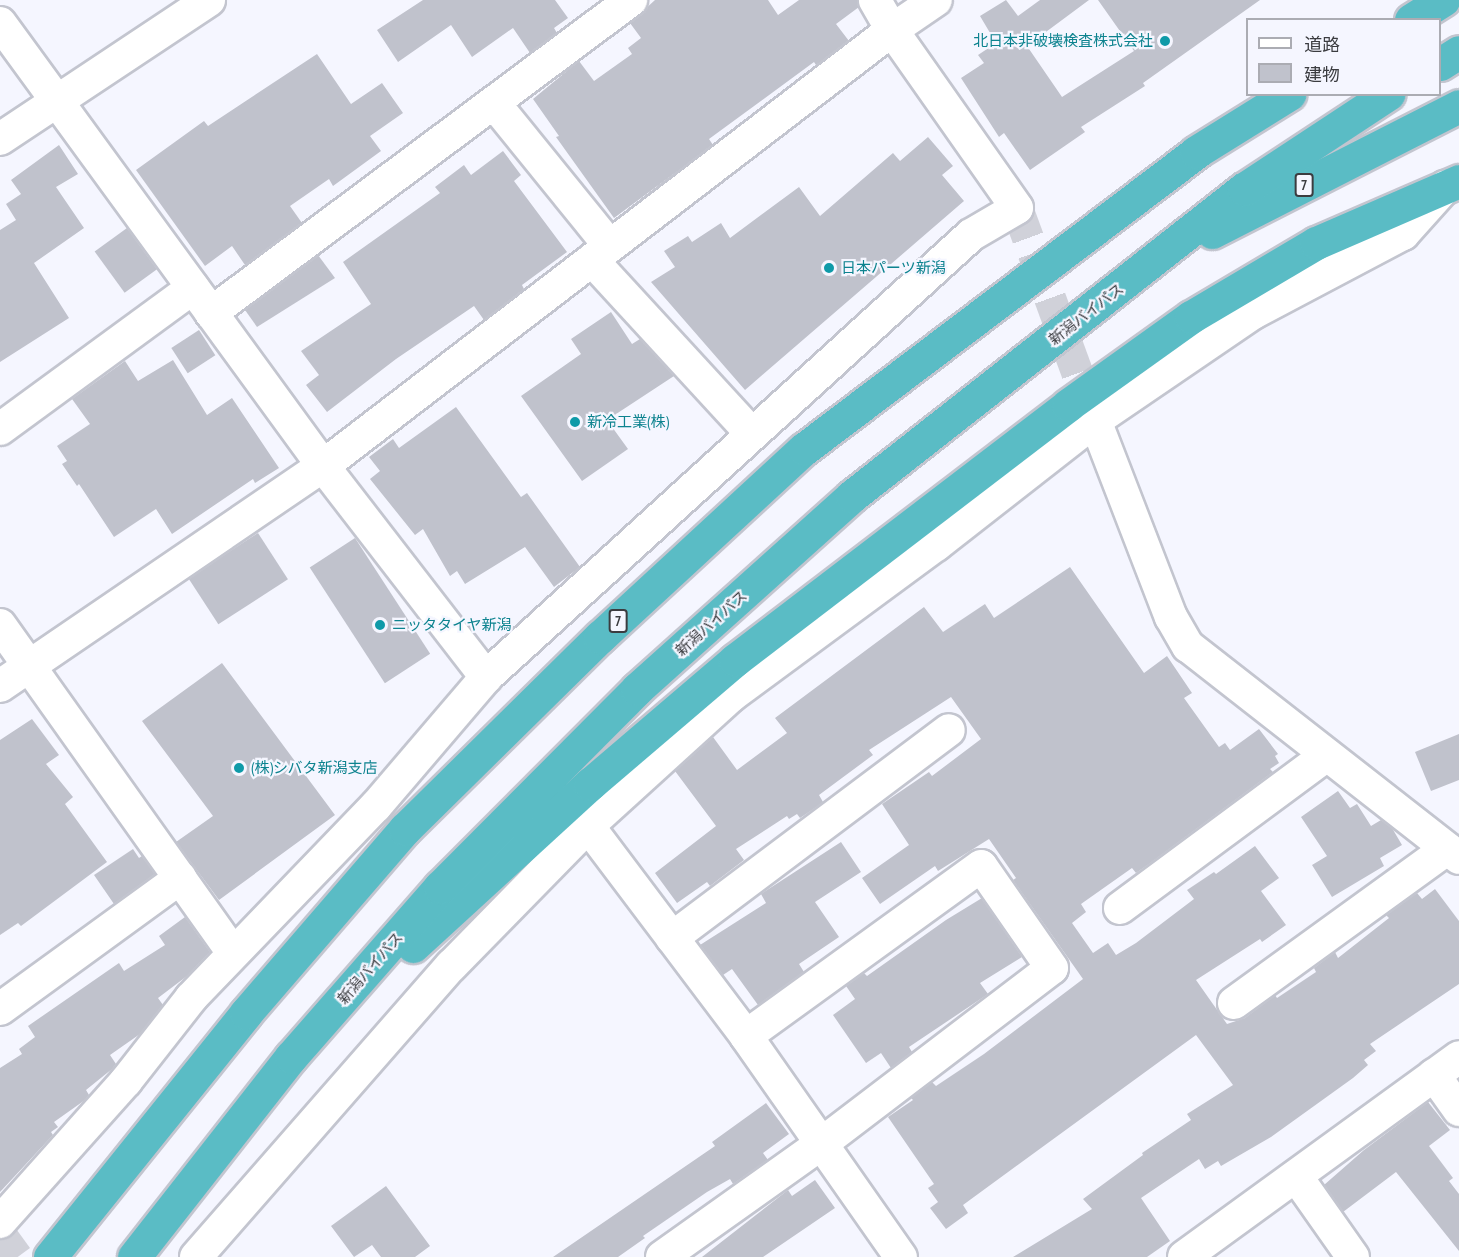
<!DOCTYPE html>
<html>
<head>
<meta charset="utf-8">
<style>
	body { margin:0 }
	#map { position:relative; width:1459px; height:1257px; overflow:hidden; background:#f5f6ff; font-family:"PT Sans Narrow","Noto Sans JP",sans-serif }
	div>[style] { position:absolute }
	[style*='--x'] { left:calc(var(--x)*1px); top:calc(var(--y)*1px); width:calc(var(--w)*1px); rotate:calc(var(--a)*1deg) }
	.building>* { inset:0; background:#c0c2cc; transform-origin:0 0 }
	.minor-tunnel>* { height:32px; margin-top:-16px; transform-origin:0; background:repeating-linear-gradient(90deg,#d0d1d9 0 32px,transparent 0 48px) }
	.roads { filter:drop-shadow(2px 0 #c3c5cf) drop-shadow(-2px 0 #c3c5cf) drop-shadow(0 2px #c3c5cf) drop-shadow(0 -2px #c3c5cf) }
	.minor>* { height:32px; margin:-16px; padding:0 16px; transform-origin:16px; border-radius:16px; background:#fff }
	.highway>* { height:33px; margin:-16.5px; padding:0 16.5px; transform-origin:16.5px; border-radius:16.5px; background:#5abcc5 }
	.dots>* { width:16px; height:16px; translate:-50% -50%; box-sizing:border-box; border:3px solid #f5f6ff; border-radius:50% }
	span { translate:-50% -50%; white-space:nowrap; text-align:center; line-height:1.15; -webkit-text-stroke:4.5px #f5f6ff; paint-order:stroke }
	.shield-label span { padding:2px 4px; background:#f5f6ff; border:2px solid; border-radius:4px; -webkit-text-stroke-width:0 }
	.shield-label { font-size:14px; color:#3b3c40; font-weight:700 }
	.culture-label { font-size:15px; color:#0d838f }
	.right { translate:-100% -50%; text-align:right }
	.left { translate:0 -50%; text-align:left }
	.street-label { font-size:15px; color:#3b3c40 }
	.legend { position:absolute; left:1246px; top:18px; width:195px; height:78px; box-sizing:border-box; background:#f5f6ff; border:2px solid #abacb3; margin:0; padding:8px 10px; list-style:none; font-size:18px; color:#3b3c40 }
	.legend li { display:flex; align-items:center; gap:12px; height:30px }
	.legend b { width:30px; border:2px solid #abacb3 }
</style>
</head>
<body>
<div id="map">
	<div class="building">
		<div style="clip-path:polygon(423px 0,555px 0,568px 18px,554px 28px,557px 33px,530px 53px,513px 28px,472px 57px,451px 25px,398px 62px,377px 30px)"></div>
		<div style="clip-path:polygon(655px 0,768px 0,778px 15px,799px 0,857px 0,859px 7px,836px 24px,849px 41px,816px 65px,814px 62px,709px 139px,713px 145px,614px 218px,556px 137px,559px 136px,533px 99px,579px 61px,594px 81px,632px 54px,628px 48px,641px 38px,630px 23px)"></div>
		<div style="clip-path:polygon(1006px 0,1018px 16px,1040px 0,1089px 0,1027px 46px,1062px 97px,1134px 51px,1098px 0,1260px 0,1143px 83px,1145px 86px,1081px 127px,1085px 132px,1030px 170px,1004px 133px,999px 137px,961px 78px,984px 63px,978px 55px,996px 43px,980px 16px)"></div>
		<div style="clip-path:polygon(317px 54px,351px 104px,382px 83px,403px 113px,370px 136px,381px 151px,333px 186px,329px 179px,290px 206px,302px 223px,245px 265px,232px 246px,205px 266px,136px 170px,204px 121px,208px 126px)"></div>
		<div style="clip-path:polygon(928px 137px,953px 166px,942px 175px,964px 201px,745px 390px,651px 282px,675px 267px,664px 251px,688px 236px,692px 242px,721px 223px,730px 238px,799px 187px,820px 216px,893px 153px,900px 161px)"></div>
		<div style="clip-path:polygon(59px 145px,78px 174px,56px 187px,84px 228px,34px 263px,69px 318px,0 362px,0 230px,16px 220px,6px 204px,21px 194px,11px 180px)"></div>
		<div style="clip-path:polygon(503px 151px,521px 175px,514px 181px,567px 252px,522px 285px,524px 289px,484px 320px,474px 306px,396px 359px,327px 412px,306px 385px,319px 375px,301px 351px,371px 304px,343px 262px,440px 193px,435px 187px,464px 165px,471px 175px)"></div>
		<div style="left:127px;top:228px;width:51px;height:40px;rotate:54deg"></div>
		<div style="clip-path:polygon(318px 255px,335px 278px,257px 327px,245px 310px)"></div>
		<div style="clip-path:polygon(611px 312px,632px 344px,640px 339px,674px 376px,607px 420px,628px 449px,582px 481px,521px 396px,581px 354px,571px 339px)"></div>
		<div style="left:199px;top:330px;width:30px;height:33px;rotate:57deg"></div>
		<div style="clip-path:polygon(173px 360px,207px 415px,232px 398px,279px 468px,255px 483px,253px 479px,172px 534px,156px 509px,114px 537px,79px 484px,77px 486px,62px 464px,67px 461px,57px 446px,90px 424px,72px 399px,125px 361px,138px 381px)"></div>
		<div style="clip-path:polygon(456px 407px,521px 497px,527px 493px,580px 567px,554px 587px,525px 547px,465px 584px,457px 571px,450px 576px,423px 529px,415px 535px,370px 479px,380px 471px,369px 457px,393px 439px,399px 448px)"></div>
		<div style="left:258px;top:533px;width:55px;height:83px;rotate:57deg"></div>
		<div style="left:355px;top:538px;width:138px;height:54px;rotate:57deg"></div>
		<div style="clip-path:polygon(1070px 567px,1144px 673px,1167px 656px,1192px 693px,1184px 698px,1219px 747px,1225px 743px,1230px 750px,1259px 729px,1278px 754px,1275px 756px,1279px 763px,1270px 769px,1273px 772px,1149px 864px,1136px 873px,1132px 868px,1081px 904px,1086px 912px,1072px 923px,1093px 953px,1108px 943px,1116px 955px,1136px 943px,1194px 899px,1187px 890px,1214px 872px,1216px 874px,1255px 846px,1279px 878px,1261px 891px,1286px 925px,1262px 942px,1260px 939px,1196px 980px,1227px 1024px,1245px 1018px,1275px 995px,1277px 998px,1316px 972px,1314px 968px,1335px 952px,1338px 958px,1389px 918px,1386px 915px,1417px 893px,1422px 899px,1435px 889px,1459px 921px,1459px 984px,1370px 1044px,1376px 1051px,1364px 1060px,1368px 1065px,1353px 1078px,1271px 1137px,1221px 1166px,1218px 1161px,1205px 1169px,1199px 1159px,1141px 1198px,1170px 1241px,1147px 1257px,1013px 1257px,1092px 1209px,1083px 1199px,1143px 1155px,1142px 1153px,1191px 1120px,1187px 1114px,1233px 1085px,1196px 1035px,963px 1205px,968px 1213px,946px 1229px,930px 1208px,938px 1202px,928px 1188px,934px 1184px,888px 1117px,913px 1100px,911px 1098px,932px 1082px,936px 1086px,984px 1054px,1083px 979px,1013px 880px,1016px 878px,989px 839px,938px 871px,935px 866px,880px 904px,862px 878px,909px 845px,882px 804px,929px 772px,932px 776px,981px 739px,951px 697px,869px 750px,873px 755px,819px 795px,823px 802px,818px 806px,800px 818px,797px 814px,789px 819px,787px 816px,736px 849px,744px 860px,710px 886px,707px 882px,677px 903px,655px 873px,716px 826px,675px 771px,713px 737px,737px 770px,787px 733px,775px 718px,924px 607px,943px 632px,985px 604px,994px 618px)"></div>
		<div style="clip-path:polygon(222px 663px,335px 815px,219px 900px,176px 842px,213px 816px,142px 721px)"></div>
		<div style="clip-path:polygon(32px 719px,59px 755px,46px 764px,73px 797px,65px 804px,107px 862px,21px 926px,18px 923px,0 935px,0 740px)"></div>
		<div style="clip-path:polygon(1459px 734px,1459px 780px,1431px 791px,1415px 752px)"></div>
		<div style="clip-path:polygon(1338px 791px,1350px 808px,1357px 804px,1371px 826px,1381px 820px,1392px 828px,1402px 845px,1380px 858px,1384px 866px,1332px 897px,1312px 865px,1327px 856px,1301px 817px)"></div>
		<div style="clip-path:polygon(841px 842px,861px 872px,815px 902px,839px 937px,799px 964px,804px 972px,758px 1005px,732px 969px,723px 975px,700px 945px,766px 903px,761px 894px)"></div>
		<div style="clip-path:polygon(133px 849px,139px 858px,142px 856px,155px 874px,114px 904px,94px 875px)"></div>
		<div style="clip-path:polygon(982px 898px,1022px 957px,980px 983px,988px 994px,909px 1047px,912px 1052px,891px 1068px,881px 1053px,866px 1063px,833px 1015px,855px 999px,846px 986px,864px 973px,867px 976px,946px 920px)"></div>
		<div style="clip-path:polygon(185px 917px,210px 952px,187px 976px,158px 998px,163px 1005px,140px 1034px,110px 1055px,116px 1064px,112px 1069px,86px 1090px,89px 1095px,85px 1100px,54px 1122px,58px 1127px,51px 1132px,53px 1135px,0 1192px,0 1068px,22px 1054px,19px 1049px,35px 1037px,28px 1026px,119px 963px,124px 971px,165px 945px,159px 936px)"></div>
		<div style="clip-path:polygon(1428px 1102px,1450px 1130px,1429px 1146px,1453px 1178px,1449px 1181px,1459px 1194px,1459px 1251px,1396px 1172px,1343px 1212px,1324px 1185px,1364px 1150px)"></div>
		<div style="clip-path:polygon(766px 1103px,789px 1134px,763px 1153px,768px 1160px,733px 1184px,730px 1179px,707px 1192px,643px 1236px,645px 1238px,618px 1257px,553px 1257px,715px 1146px,712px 1142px)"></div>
		<div style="clip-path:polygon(815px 1180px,835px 1208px,763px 1257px,702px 1257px,788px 1190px,792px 1196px)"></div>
		<div style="clip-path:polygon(386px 1186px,430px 1246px,415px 1257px,381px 1257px,372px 1245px,354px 1257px,331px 1226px)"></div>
	</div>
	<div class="minor-tunnel">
		<div style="--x:1017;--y:208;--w:215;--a:69.9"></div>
		<div style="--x:0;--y:1234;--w:29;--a:54"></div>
	</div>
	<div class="roads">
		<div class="minor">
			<div style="--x:0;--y:23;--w:548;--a:53.9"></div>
			<div style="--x:323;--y:466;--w:267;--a:52.3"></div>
			<div style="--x:494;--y:103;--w:184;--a:51"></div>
			<div style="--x:0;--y:139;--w:251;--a:-33.6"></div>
			<div style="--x:592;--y:260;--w:236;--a:47.4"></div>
			<div style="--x:211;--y:313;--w:524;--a:-36.69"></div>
			<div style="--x:1091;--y:410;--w:222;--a:68.9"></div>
			<div style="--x:1171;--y:617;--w:34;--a:60"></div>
			<div style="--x:1188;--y:646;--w:344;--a:38"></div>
			<div style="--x:0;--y:429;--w:239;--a:-36.2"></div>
			<div style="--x:0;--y:625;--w:402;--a:54.6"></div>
			<div style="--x:0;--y:686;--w:391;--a:-34.3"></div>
			<div style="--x:323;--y:466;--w:717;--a:-37.46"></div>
			<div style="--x:892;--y:30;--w:53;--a:-34.3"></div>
			<div style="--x:588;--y:826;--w:263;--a:53"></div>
			<div style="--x:746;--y:1036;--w:270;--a:55"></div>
			<div style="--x:1120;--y:908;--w:257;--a:-36.5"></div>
			<div style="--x:672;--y:938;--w:346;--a:-36.9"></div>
			<div style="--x:1234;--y:1003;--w:263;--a:-35.9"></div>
			<div style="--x:0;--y:1009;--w:223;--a:-36"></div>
			<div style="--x:1434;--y:1075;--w:43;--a:54.5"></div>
			<div style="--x:1296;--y:1176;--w:99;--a:54.9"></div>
			<div style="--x:0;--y:1222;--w:189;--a:-48.2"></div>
			<div style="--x:126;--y:1081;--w:105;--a:-51.9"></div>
			<div style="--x:191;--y:998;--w:267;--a:-46.1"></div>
			<div style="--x:376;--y:806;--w:170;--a:-49.5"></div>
			<div style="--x:486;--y:677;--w:656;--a:-42.34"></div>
			<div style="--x:971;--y:235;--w:53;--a:-30.4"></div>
			<div style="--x:1017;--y:208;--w:218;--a:-125.1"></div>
			<div style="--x:892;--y:30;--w:34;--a:-120"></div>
			<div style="--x:196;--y:1257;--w:388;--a:-48.8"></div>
			<div style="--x:452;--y:965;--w:194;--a:-45.6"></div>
			<div style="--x:588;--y:826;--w:193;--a:-42.3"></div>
			<div style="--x:731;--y:696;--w:255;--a:-36.4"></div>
			<div style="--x:936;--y:545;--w:203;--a:-38"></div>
			<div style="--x:1096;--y:420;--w:190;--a:-34.3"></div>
			<div style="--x:1253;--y:313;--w:170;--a:-27.8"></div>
			<div style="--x:1403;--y:234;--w:64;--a:-48.1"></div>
			<div style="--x:662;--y:1257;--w:195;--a:-35.4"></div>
			<div style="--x:821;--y:1144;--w:290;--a:-37.3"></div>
			<div style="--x:1052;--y:968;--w:124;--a:-124.8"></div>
			<div style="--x:981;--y:866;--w:290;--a:144.1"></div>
			<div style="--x:1184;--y:1257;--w:340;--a:-36"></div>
		</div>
		<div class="highway">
			<div style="--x:1411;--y:20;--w:38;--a:-32"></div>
			<div style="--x:1440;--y:64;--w:22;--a:-32"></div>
			<div style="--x:1212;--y:232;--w:277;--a:-27"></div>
			<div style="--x:413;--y:946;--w:240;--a:-42.5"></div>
			<div style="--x:590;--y:784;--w:191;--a:-40.5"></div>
			<div style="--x:735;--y:660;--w:419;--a:-37.4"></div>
			<div style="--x:1068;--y:405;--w:151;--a:-35.6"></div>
			<div style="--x:1191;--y:317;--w:145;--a:-30.6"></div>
			<div style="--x:1316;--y:243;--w:156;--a:-23.4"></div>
			<div style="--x:50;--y:1257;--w:313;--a:-51.2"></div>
			<div style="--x:246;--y:1013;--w:243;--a:-49.2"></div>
			<div style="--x:405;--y:829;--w:274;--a:-44.6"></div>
			<div style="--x:600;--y:637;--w:277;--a:-42.7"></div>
			<div style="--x:804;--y:449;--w:492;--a:-37.1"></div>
			<div style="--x:1196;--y:152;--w:110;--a:-31.9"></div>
			<div style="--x:134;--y:1257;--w:254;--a:-51.9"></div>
			<div style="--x:291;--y:1057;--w:226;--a:-48.8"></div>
			<div style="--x:440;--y:887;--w:279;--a:-45.1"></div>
			<div style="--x:637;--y:689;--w:289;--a:-41.9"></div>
			<div style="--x:852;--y:496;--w:498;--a:-38.1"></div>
			<div style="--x:1244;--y:189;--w:173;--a:-33.4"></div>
		</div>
	</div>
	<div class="dots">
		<div style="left:1165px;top:41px;background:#0f9aa8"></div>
		<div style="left:829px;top:268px;background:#0f9aa8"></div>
		<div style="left:575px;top:422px;background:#0f9aa8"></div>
		<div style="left:380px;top:625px;background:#0f9aa8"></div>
		<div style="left:239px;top:768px;background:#0f9aa8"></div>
	</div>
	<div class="shield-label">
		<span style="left:1304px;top:185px">7</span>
		<span style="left:618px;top:621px">7</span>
	</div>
	<div class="culture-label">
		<span class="right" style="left:1153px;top:41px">北日本非破壊検査株式会社</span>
		<span class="left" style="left:841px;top:268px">日本パーツ新潟</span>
		<span class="left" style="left:587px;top:422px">新冷工業(株)</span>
		<span class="left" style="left:392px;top:625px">ニッタタイヤ新潟</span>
		<span class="left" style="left:251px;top:768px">(株)シバタ新潟支店</span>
	</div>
	<div class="street-label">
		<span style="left:1086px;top:314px;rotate:-38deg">新潟バイパス</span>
		<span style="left:711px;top:623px;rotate:-42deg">新潟バイパス</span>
		<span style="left:370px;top:968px;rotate:-49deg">新潟バイパス</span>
	</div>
	<ul class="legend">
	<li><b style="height:8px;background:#fff"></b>道路</li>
	<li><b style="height:16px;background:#c0c2cc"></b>建物</li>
	</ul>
</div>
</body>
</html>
